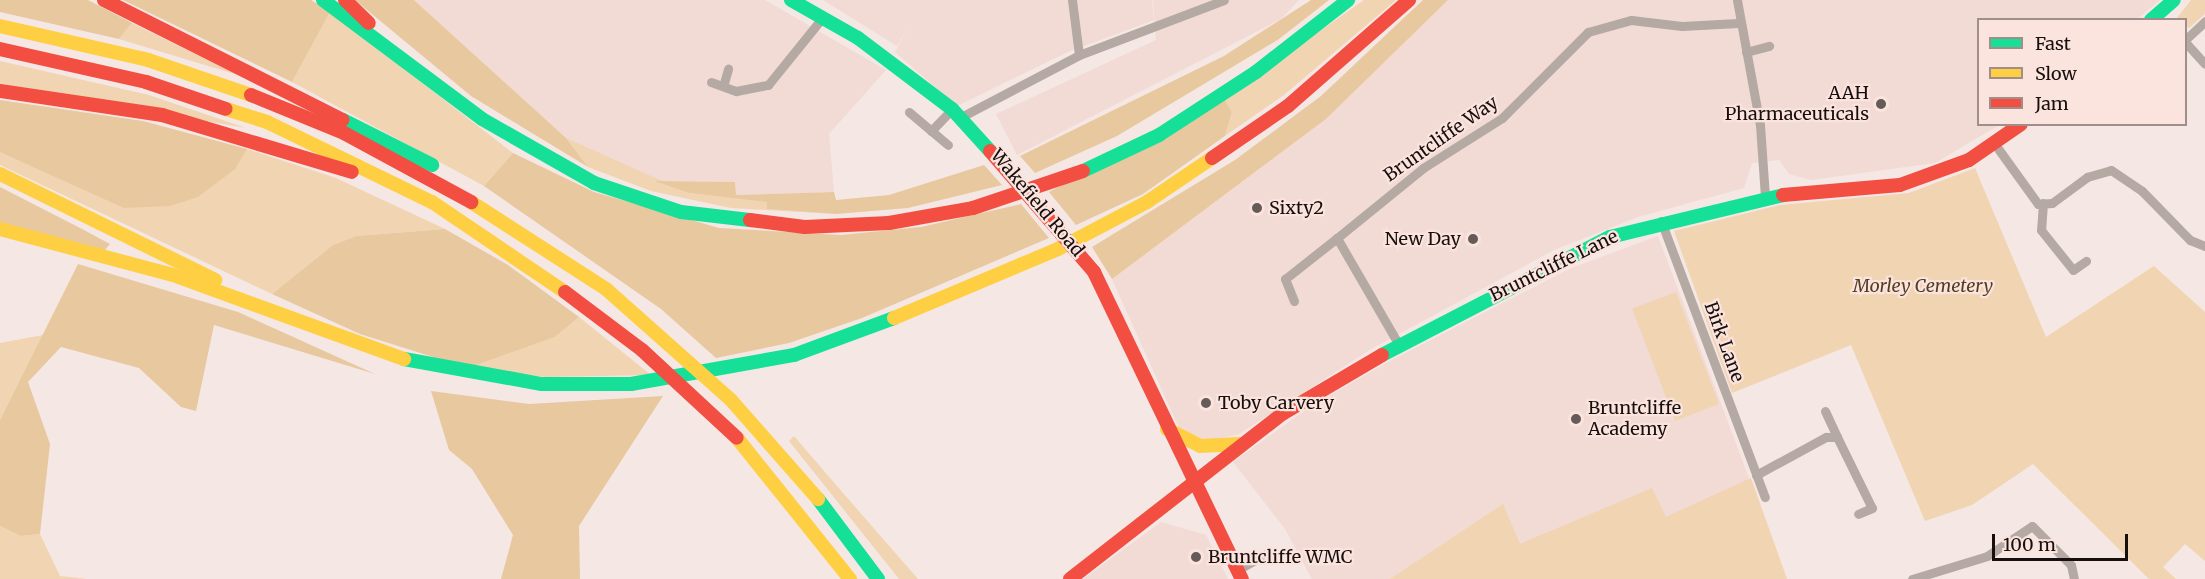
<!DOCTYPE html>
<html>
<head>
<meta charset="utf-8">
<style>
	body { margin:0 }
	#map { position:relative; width:2205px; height:579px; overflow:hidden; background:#f5e7e4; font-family:Merriweather,serif }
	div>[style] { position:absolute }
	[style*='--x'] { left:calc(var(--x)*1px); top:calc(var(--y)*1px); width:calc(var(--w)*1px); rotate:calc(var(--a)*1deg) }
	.built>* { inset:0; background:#f2dad5 }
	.green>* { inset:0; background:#f1d4b1; transform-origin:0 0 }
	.forest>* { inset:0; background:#e8c89e }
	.street>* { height:9px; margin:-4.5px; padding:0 4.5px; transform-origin:4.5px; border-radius:4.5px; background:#b4a9a3 }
	.fast>* { height:14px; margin:-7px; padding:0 7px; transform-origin:7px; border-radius:7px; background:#16e098 }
	.slow>* { height:14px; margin:-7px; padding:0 7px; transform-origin:7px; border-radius:7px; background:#ffcf43 }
	.jam>* { height:14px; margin:-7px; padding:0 7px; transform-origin:7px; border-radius:7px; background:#f24e42 }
	.dots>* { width:16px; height:16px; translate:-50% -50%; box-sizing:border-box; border:3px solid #fbe3de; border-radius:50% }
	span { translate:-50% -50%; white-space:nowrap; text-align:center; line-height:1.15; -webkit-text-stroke:4.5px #fbe3de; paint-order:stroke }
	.poi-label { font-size:18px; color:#170f0e }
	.right { translate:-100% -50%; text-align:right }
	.left { translate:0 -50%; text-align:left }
	.street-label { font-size:18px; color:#170f0e }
	.park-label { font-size:18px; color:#533f1f; font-style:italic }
	.legend { position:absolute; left:1977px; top:18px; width:210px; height:108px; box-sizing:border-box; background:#fbe3de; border:2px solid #a08e8b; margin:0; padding:8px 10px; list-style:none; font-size:18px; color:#170f0e }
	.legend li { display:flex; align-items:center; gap:12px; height:30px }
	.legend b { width:30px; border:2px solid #a08e8b }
	.scale { position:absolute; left:1992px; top:534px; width:136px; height:27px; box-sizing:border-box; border:3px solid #170f0e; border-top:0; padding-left:8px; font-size:18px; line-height:21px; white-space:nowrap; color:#170f0e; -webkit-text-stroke:4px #fbe3de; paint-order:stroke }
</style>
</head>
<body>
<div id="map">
	<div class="built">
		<div style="clip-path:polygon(414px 0,765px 0,886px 70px,829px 134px,834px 192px,736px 195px,735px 182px,655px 181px,566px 138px)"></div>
		<div style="clip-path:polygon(823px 0,1152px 0,1154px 20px,1068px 52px,957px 106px,895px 52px,910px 23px,897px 46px)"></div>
		<div style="clip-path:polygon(1153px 0,1299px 0,1281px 19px,1017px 155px,996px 114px,1156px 40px)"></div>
		<div style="clip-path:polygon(1448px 0,2160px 0,2137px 19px,1978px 20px,1978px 124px,1999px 125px,1935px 163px,1811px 180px,1789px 174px,1779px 160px,1752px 163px,1744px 188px,1638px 217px,1554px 250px,1373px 348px,1239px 434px,1207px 442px,1179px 428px,1112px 279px,1326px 119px)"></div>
		<div style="clip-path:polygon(1658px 236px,1787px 579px,1312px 579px,1285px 529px,1233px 462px,1311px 406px,1390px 361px,1571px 268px)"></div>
		<div style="clip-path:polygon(1161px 522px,1206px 535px,1228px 579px,1083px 579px)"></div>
	</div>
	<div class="green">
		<div style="clip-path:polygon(1364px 0,1396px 0,1284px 95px,1225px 136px,1232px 112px,1224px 99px)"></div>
		<div style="clip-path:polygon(2191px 0,2205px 0,2205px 14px,2189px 28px,2177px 18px)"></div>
		<div style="clip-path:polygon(330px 12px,513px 153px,484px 186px,292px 82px)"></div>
		<div style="clip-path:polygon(132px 23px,238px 75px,119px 39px)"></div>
		<div style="clip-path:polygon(0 61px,149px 95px,246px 128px,0 85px)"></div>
		<div style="clip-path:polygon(566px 138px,689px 193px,768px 202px,768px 209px,836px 214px,731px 208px,651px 191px,588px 167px)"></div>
		<div style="clip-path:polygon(247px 149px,336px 178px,445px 229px,356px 236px,333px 245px,272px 294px,0 165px,0 152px,65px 180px)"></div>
		<div style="clip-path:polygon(1975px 168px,2046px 337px,2154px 266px,2205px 312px,2205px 561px,2185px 544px,2163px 567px,2176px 579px,2149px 579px,2033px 464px,1972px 505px,1925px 521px,1851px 345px,1732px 393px,1674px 231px,1780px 205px,1909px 193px)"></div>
		<div style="left:1676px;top:292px;width:120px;height:47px;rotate:69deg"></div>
		<div style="clip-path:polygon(579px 317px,651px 375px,546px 377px,468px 368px,555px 337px)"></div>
		<div style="clip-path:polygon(43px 335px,0 420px,0 343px)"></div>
		<div style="clip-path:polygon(794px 436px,843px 493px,918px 579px,899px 579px,789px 441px)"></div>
		<div style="clip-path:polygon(1751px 478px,1787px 579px,1390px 579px,1503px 504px,1520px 544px,1652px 488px,1666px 517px)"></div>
		<div style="clip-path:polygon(0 526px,21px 536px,40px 534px,60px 576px,87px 579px,0 579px)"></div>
	</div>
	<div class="forest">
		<div style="clip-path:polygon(0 0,88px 0,132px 23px,119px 39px,0 12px)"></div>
		<div style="clip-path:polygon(123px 0,311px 0,330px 12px,292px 82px)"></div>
		<div style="clip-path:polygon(355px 0,414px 0,566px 138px,588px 167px,471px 96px)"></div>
		<div style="clip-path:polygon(1311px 0,1329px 0,1279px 39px,1117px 136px,1035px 173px,1020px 156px,1224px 56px)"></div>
		<div style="clip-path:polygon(1423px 0,1448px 0,1326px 119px,1112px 279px,1092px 247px,1235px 160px,1321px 96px)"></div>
		<div style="clip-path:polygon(1224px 99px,1232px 112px,1225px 136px,1143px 194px,1076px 225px,1049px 192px)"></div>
		<div style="clip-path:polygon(0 100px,143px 121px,247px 149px,235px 169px,198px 197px,170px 206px,124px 208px,0 152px)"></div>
		<div style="clip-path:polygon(513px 153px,594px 192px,719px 228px,841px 235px,921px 227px,1021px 204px,1049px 238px,862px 318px,789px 343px,716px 358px,661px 309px,484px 186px)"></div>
		<div style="clip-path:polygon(984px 165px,1002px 185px,908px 208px,836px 214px,767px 209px,767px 202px,689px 193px,655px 181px,735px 182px,736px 195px,834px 192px,836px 200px,889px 195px)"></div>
		<div style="clip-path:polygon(0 187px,84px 230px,110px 244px,104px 251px,0 223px)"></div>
		<div style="clip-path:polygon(445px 229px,508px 265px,579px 317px,555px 337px,468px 368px,360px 334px,272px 294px,333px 245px,356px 236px)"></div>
		<div style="clip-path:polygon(78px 264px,238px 312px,375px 374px,214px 325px,196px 411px,181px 407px,139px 368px,61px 347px,28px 382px,50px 444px,40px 534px,21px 536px,0 526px,0 420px)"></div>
		<div style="clip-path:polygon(431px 391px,529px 404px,663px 396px,579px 526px,580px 579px,501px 579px,513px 535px,472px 469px,449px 450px)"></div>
	</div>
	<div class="street">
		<div style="--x:1072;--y:0;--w:55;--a:82.7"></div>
		<div style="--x:1737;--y:0;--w:127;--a:79.6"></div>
		<div style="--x:1760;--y:125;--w:72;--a:86"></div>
		<div style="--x:2186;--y:39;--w:26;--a:-43"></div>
		<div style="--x:2186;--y:43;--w:28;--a:48"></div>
		<div style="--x:1746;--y:52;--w:24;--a:-15"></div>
		<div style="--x:711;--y:82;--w:27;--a:20"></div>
		<div style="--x:736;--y:91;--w:33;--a:-11"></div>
		<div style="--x:768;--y:85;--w:86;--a:-51.1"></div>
		<div style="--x:724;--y:83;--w:15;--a:-74"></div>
		<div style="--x:909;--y:112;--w:51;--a:40.2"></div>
		<div style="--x:961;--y:117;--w:133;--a:-27.7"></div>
		<div style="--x:1079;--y:55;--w:155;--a:-20.8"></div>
		<div style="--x:931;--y:131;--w:30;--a:-46"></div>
		<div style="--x:1994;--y:143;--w:75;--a:54.2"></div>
		<div style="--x:2038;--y:204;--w:14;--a:-4"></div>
		<div style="--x:2052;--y:203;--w:44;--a:-36.6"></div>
		<div style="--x:2087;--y:177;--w:25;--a:-16"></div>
		<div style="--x:2111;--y:170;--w:37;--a:34"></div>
		<div style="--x:2142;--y:191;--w:69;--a:45.6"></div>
		<div style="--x:2190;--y:240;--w:16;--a:22"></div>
		<div style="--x:2043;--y:203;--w:27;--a:94"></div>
		<div style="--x:2041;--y:230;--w:51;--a:51.3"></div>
		<div style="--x:2073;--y:270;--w:16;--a:-35"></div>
		<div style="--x:1661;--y:221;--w:295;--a:69.4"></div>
		<div style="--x:1294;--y:301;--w:24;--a:-112"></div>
		<div style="--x:1285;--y:279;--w:66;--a:-38.3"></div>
		<div style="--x:1399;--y:345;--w:124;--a:-120.1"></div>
		<div style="--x:1337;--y:238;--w:111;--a:-39.1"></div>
		<div style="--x:1423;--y:168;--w:93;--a:-32.3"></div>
		<div style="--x:1502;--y:118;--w:122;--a:-45"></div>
		<div style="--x:1588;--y:32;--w:45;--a:-15.6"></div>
		<div style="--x:1631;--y:20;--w:51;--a:6.7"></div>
		<div style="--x:1682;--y:26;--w:56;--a:-3.1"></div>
		<div style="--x:1825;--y:411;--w:29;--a:65"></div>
		<div style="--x:1756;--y:475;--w:80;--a:-28.5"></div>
		<div style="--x:1826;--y:437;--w:11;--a:0"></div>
		<div style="--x:1837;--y:437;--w:79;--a:63.8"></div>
		<div style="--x:1872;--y:508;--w:15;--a:157"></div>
		<div style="--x:1237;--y:570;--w:37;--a:-29"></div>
		<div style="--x:1912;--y:579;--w:78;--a:-17"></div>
		<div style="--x:1987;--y:556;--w:54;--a:-33.7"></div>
		<div style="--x:2032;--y:526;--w:55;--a:45"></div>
		<div style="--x:2071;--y:565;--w:14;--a:78"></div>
	</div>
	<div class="fast">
		<div style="--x:323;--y:0;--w:199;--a:36.8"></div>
		<div style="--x:482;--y:119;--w:129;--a:29.7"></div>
		<div style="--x:594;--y:183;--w:92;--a:18.4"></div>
		<div style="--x:681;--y:212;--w:69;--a:6.6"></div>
		<div style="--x:791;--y:0;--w:77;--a:29.6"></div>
		<div style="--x:858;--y:38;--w:118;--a:37.1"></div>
		<div style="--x:952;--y:109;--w:57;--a:47.9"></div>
		<div style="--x:2151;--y:20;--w:30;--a:-41"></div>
		<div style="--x:343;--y:120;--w:100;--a:26.8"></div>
		<div style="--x:1083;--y:171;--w:84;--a:-25.3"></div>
		<div style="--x:1159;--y:135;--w:116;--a:-33"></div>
		<div style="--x:1256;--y:72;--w:117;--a:-38"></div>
		<div style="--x:1382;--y:355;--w:257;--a:-27.4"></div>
		<div style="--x:1610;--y:237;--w:178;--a:-13.6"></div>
		<div style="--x:404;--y:359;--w:140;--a:10.3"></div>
		<div style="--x:542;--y:384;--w:89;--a:0"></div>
		<div style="--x:631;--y:384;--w:166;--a:-10.1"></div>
		<div style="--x:794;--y:355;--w:107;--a:-20.3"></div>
		<div style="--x:818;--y:499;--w:100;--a:53.1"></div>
	</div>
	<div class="slow">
		<div style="--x:0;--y:26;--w:152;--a:12.9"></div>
		<div style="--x:148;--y:60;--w:109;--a:18.8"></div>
		<div style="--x:226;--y:109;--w:43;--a:17.6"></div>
		<div style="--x:267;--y:122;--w:183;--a:25.9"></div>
		<div style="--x:432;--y:202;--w:161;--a:34.1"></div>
		<div style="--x:0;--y:174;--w:240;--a:26.2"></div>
		<div style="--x:471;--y:202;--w:161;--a:32.8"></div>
		<div style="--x:606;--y:289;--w:167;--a:41.6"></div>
		<div style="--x:731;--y:400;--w:132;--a:48.7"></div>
		<div style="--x:0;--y:229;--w:179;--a:14.9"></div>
		<div style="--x:173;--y:275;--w:246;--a:20"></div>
		<div style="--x:894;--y:318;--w:178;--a:-22.8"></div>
		<div style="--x:1058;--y:249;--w:101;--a:-27.8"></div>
		<div style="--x:1147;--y:202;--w:78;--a:-34.1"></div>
		<div style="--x:1167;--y:429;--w:37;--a:27"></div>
		<div style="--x:1200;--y:446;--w:40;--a:-2.9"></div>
		<div style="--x:737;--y:438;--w:181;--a:51.3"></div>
	</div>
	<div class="jam">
		<div style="--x:104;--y:0;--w:267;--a:26.7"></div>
		<div style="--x:345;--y:0;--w:33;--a:44"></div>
		<div style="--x:0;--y:49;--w:150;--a:12.7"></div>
		<div style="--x:146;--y:82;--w:84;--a:18.6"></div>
		<div style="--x:0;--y:91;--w:164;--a:8.4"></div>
		<div style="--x:162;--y:115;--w:198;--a:16.7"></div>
		<div style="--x:251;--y:95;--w:100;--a:22.2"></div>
		<div style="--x:344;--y:133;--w:145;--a:28.5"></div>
		<div style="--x:990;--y:151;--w:160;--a:49.3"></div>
		<div style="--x:1094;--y:272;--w:341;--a:64.3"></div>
		<div style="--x:1212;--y:158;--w:92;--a:-34.4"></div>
		<div style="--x:1288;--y:106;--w:161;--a:-41.2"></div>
		<div style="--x:1783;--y:195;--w:117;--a:-4.9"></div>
		<div style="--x:1900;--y:185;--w:73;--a:-19.9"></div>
		<div style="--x:1969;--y:160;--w:63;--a:-34.7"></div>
		<div style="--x:750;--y:220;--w:55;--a:7.3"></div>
		<div style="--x:805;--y:227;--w:84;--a:-2.7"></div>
		<div style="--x:889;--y:223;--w:85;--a:-10.1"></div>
		<div style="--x:973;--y:208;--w:116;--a:-18.6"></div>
		<div style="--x:565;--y:292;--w:96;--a:37"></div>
		<div style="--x:642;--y:350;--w:129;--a:42.8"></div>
		<div style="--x:1070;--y:579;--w:269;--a:-37.9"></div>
		<div style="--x:1282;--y:414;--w:116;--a:-30.5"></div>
	</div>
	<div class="dots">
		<div style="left:1881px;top:104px;background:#655b59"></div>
		<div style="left:1257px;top:208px;background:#655b59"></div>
		<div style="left:1473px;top:239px;background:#655b59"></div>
		<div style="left:1206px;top:403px;background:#655b59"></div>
		<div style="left:1576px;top:419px;background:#655b59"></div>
		<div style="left:1196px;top:557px;background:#655b59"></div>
	</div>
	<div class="poi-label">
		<span class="right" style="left:1869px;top:104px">AAH<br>Pharmaceuticals</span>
		<span class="left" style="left:1269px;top:208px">Sixty2</span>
		<span class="right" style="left:1461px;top:239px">New Day</span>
		<span class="left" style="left:1218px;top:403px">Toby Carvery</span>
		<span class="left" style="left:1588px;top:419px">Bruntcliffe<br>Academy</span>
		<span class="left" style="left:1208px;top:557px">Bruntcliffe WMC</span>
	</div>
	<div class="street-label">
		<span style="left:1441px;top:139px;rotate:-35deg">Bruntcliffe Way</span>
		<span style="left:1037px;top:203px;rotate:50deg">Wakefield Road</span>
		<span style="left:1554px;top:266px;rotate:-26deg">Bruntcliffe Lane</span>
		<span style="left:1724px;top:342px;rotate:70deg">Birk Lane</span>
	</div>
	<div class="park-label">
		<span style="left:1923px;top:286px">Morley Cemetery</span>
	</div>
	<ul class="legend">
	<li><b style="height:8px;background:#16e098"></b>Fast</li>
	<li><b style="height:8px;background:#ffcf43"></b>Slow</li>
	<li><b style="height:8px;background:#f24e42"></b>Jam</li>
	</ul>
	<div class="scale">100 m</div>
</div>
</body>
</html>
